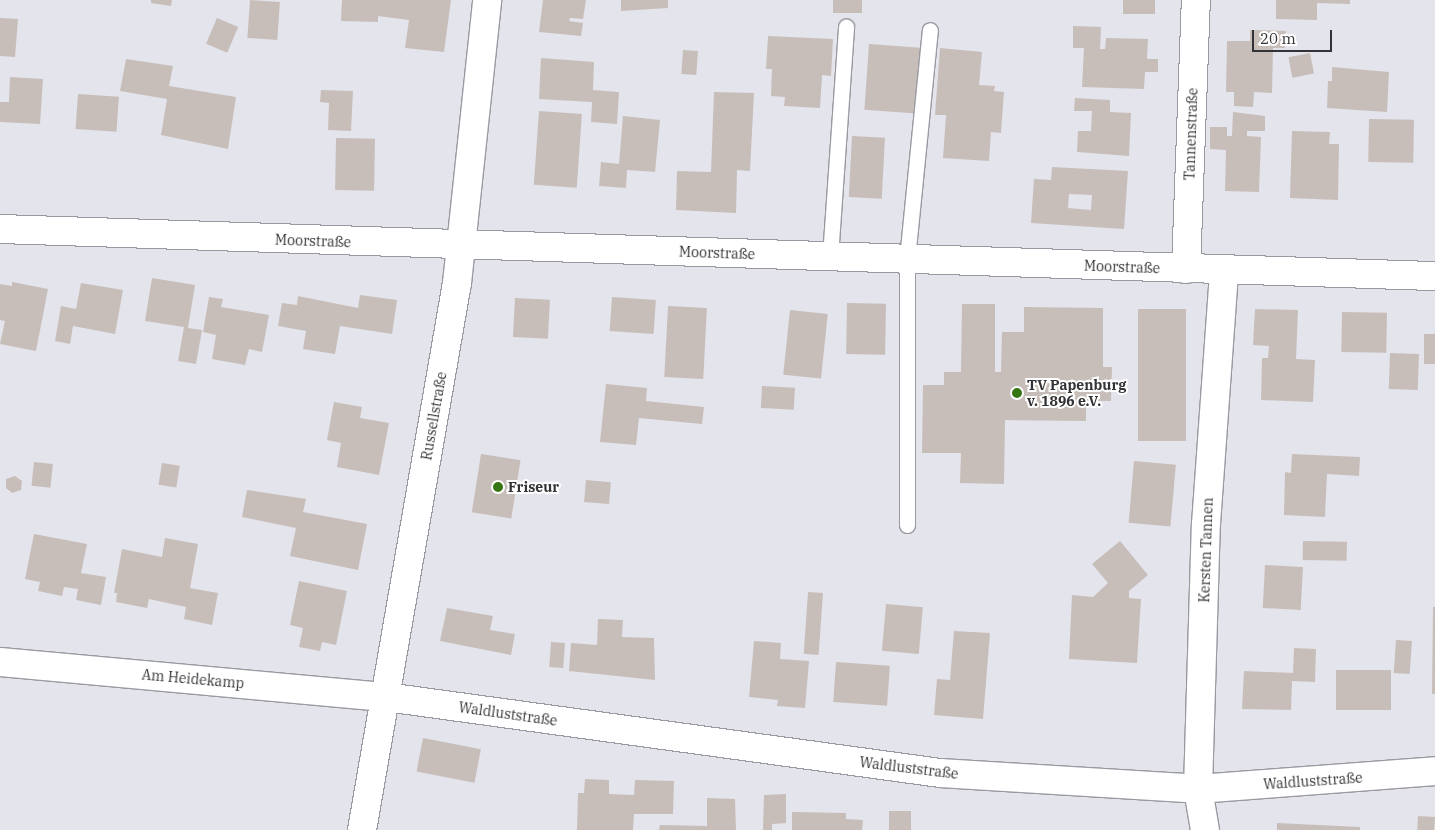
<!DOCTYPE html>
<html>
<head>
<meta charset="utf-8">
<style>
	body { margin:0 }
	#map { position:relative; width:1435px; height:830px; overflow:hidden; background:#e4e4ec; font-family:"IBM Plex Serif",serif }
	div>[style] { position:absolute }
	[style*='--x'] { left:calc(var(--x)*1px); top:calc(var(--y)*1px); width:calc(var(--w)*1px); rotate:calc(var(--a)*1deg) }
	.building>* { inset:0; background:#c7beba; transform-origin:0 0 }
	.roads { filter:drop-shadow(1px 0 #9999a1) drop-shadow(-1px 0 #9999a1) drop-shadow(0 1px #9999a1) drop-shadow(0 -1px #9999a1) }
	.lane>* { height:15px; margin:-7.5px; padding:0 7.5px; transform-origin:7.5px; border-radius:7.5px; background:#fff }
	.street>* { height:28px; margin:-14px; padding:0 14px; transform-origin:14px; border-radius:14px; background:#fff }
	.dots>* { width:14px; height:14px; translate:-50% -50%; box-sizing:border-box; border:2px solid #fff; border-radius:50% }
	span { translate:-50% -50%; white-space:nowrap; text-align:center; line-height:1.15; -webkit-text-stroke:4px #fff; paint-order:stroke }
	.street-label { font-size:14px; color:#333337 }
	.poi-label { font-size:14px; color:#333337; font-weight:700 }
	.left { translate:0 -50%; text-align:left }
	.scale { position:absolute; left:1252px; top:30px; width:80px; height:22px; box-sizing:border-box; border:2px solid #333337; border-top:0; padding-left:6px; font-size:15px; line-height:18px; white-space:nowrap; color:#333337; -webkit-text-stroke:4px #fff; paint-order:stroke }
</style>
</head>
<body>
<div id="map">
	<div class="building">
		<div style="clip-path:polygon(151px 0,172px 0,171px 6px,151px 3px)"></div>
		<div style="left:250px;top:0;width:30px;height:38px;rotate:4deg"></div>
		<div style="clip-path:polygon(342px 0,451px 0,444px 52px,405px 48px,409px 20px,378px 16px,378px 22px,341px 21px)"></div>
		<div style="clip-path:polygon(543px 0,586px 0,583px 19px,570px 18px,569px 21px,583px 23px,581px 36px,539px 32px)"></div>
		<div style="clip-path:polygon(621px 0,668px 0,668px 8px,621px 11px)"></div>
		<div style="left:833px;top:0;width:29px;height:13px"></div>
		<div style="left:1123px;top:0;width:32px;height:14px"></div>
		<div style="clip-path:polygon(1276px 0,1350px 0,1350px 4px,1317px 3px,1317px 20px,1276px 19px)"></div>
		<div style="clip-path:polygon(0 18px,18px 19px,15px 57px,0 56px)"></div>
		<div style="left:217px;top:18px;width:23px;height:28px;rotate:23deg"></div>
		<div style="clip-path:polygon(1073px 26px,1101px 27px,1100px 49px,1105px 49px,1106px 38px,1148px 39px,1147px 59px,1158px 59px,1158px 72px,1145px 72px,1144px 89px,1082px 87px,1084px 48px,1073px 48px)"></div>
		<div style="clip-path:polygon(1250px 30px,1286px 31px,1285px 48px,1273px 48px,1272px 93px,1254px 92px,1253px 107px,1234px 106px,1234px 92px,1226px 92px,1227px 41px,1250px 41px)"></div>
		<div style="clip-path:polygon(768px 36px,833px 39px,831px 76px,822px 75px,820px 108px,784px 106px,785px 97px,771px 96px,772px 69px,766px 69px)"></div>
		<div style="left:869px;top:44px;width:52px;height:66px;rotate:4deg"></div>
		<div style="clip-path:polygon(940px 48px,982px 52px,979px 85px,995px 86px,994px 91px,1004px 92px,1001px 133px,991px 132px,989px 161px,943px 158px,946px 115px,935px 115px)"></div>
		<div style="left:683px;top:50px;width:15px;height:24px;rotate:4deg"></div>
		<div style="left:1310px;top:53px;width:21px;height:22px;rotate:79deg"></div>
		<div style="clip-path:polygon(541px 58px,594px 62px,593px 90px,619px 92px,617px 124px,591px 122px,592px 102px,539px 99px)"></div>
		<div style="clip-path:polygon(126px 59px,173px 66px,169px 86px,236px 97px,228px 149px,161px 135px,167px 99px,120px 91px)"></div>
		<div style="clip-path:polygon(1332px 67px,1389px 72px,1387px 112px,1327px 108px,1328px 81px,1332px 81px)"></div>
		<div style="clip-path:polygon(10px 77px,43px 79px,40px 124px,0 122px,0 102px,9px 102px)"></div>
		<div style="clip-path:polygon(321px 90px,353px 91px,351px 131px,328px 130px,329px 103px,320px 102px)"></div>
		<div style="clip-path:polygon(714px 92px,754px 93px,750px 171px,737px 170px,736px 213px,676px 210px,677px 171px,711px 172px)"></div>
		<div style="left:78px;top:94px;width:41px;height:35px;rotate:4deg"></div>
		<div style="clip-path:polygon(1075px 98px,1110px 100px,1110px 112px,1131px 113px,1129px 156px,1077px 152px,1078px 131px,1091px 131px,1092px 111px,1074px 111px)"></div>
		<div style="left:539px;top:111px;width:43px;height:74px;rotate:4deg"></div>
		<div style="clip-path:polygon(1233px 112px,1265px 116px,1265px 131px,1247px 131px,1247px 136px,1261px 137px,1259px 192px,1225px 191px,1226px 150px,1210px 149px,1210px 127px,1227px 127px,1227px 136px,1232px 136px)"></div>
		<div style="clip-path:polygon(623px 116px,660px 120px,655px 172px,627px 170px,626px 188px,599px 186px,601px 162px,619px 164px)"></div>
		<div style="left:1369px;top:119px;width:45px;height:43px;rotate:1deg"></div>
		<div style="clip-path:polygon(1292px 131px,1330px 132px,1329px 144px,1339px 144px,1338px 200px,1290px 198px)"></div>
		<div style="left:852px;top:136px;width:33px;height:61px;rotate:3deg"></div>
		<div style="left:336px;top:138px;width:39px;height:52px;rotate:1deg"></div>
		<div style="clip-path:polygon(evenodd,1052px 167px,1128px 171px,1124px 229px,1031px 223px,1034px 179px,1051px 180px,1052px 167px,1069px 194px,1092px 195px,1091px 210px,1068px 208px,1069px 194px)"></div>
		<div style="clip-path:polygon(152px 278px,195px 285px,188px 328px,202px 330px,196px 364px,178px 361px,184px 327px,145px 321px)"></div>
		<div style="clip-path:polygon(12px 282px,48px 289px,36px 351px,0 344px,5px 321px,0 320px,0 284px,12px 286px)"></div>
		<div style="clip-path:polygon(81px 283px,123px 290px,115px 334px,73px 326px,70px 344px,55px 341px,61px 306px,76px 309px)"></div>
		<div style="clip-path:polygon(360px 295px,397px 300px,392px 334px,340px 326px,335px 354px,303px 349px,306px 331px,278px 326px,282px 303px,297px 305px,298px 296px,358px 308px)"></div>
		<div style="clip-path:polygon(209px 297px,223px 299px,221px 307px,269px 315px,262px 352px,249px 349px,245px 365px,212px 359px,216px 335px,203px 332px)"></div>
		<div style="left:612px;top:297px;width:44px;height:34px;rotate:4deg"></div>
		<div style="left:515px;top:298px;width:35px;height:39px;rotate:3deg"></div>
		<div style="left:847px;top:303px;width:39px;height:51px;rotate:1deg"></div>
		<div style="clip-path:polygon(962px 304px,995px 304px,995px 372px,1001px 372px,1002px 332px,1024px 332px,1024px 307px,1103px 308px,1103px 367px,1112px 367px,1111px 401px,1086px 401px,1086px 421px,1005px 420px,1004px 484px,960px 483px,961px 453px,922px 453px,923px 385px,944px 385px,944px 372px,961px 372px)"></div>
		<div style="left:668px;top:306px;width:39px;height:71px;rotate:3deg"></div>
		<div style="left:1138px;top:309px;width:48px;height:132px"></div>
		<div style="clip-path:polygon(1255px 309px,1298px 310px,1296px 359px,1315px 360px,1313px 402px,1261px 400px,1262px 358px,1268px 358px,1269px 346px,1253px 345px)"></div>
		<div style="left:790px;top:310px;width:38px;height:65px;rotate:6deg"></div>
		<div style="left:1342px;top:312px;width:45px;height:40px;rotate:1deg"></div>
		<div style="left:1424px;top:334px;width:11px;height:30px"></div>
		<div style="left:1390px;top:353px;width:29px;height:36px;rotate:2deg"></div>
		<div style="clip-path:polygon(606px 384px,647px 388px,646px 401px,704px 407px,702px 424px,639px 418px,636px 445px,600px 442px)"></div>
		<div style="left:762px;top:386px;width:33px;height:22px;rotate:3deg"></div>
		<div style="clip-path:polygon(334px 402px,362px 407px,360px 418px,389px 423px,379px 475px,337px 467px,341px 443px,327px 440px)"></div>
		<div style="left:481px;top:454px;width:40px;height:59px;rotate:9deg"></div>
		<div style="clip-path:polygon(1292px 454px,1360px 457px,1359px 476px,1327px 474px,1325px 517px,1284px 515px,1285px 472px,1291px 473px)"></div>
		<div style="left:1134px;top:461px;width:42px;height:62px;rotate:5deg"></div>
		<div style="left:34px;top:462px;width:19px;height:24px;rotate:6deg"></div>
		<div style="left:162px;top:463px;width:18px;height:22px;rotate:9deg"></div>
		<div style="clip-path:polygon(15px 476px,22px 481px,21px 490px,12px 493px,6px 488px,6px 479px)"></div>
		<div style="left:586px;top:480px;width:25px;height:22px;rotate:5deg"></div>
		<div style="clip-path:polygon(247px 490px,306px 499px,303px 512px,367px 524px,358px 570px,290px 556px,296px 528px,242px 517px)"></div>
		<div style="clip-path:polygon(34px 534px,87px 544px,81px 573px,106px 577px,101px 605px,76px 600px,78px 589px,64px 587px,62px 596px,38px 591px,40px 582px,25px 579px)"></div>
		<div style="clip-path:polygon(165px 538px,198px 544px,190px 588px,218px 593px,212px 625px,184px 619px,186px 607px,149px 599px,147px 608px,116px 602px,117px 593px,114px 593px,122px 549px,162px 557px)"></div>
		<div style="clip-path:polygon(1120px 541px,1148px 575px,1129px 591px,1129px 598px,1141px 599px,1137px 663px,1069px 659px,1072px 595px,1093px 597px,1108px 583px,1092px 564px)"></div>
		<div style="left:1303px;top:541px;width:44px;height:19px;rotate:1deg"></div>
		<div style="left:1265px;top:565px;width:38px;height:43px;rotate:3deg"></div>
		<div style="clip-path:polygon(299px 581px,347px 591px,336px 645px,322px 642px,320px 651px,299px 647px,303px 628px,290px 625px)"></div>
		<div style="left:808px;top:592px;width:15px;height:62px;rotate:4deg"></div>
		<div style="left:886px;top:604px;width:37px;height:47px;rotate:5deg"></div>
		<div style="clip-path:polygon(1433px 607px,1435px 607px,1435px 694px,1432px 694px)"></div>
		<div style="clip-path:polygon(447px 608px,493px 616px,490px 630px,515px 634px,511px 655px,440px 641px)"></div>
		<div style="clip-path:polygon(598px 619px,623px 620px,622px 637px,654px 638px,655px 680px,569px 671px,571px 643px,597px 645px)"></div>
		<div style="clip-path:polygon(954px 631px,990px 633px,983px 719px,934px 715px,937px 679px,950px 680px)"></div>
		<div style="left:1396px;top:640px;width:16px;height:33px;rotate:4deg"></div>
		<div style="clip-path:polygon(754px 641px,781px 643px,780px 659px,809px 661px,805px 708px,777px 706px,778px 700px,749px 697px)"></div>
		<div style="left:551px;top:642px;width:14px;height:25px;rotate:4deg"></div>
		<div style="clip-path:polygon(1294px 648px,1316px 649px,1315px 682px,1292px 681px,1291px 710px,1242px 709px,1244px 671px,1293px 673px)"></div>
		<div style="left:836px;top:662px;width:54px;height:40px;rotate:4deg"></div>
		<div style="left:1336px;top:670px;width:55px;height:40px"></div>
		<div style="left:423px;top:738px;width:59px;height:34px;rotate:11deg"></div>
		<div style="clip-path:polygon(585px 779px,609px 780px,609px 794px,634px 795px,635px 780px,674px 781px,673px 814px,634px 814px,633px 830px,577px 830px,578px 793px,584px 793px)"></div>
		<div style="clip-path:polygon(786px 794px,786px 823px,772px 824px,772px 830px,763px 830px,764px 795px)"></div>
		<div style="clip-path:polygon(707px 798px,735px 799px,736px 830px,659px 830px,660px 825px,707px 826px)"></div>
		<div style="left:889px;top:811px;width:22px;height:19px"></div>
		<div style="clip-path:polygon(792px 812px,846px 813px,846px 819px,863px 820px,862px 830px,792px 830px)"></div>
		<div style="left:1418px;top:816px;width:17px;height:14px;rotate:3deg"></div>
		<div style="clip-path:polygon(1277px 823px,1360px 827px,1360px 830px,1277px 830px)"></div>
	</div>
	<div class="roads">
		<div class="lane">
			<div style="--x:830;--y:257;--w:231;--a:-86"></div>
			<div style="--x:907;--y:525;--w:266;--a:-90"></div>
			<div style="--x:907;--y:259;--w:230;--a:-84.3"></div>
		</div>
		<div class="street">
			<div style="--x:0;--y:229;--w:1436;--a:1.88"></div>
			<div style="--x:1186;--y:269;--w:269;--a:-87.9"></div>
			<div style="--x:0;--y:662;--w:388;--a:5.2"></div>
			<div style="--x:386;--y:697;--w:559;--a:7.81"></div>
			<div style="--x:940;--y:773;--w:258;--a:3.5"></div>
			<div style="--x:1198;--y:789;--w:238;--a:-4.3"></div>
			<div style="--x:362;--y:830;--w:555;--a:-80.15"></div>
			<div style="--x:457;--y:283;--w:285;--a:-83.9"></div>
			<div style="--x:1205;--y:830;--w:42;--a:-99.7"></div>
			<div style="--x:1198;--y:789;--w:265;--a:-88.3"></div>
			<div style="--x:1206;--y:524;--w:255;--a:-85.9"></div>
		</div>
	</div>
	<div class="dots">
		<div style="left:1017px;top:393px;background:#357613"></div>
		<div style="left:498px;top:487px;background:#357613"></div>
	</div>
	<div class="street-label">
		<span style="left:1191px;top:134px;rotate:-88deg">Tannenstraße</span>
		<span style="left:313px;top:241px;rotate:2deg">Moorstraße</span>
		<span style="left:717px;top:253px;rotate:2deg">Moorstraße</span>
		<span style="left:1122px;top:267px;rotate:2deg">Moorstraße</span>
		<span style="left:434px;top:416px;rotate:-80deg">Russellstraße</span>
		<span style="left:1206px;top:550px;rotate:-88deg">Kersten Tannen</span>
		<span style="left:193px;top:679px;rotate:5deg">Am Heidekamp</span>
		<span style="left:508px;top:714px;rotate:8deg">Waldluststraße</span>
		<span style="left:909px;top:768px;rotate:7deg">Waldluststraße</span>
		<span style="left:1313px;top:781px;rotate:-4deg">Waldluststraße</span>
	</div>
	<div class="poi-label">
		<span class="left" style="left:1027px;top:393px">TV Papenburg<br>v. 1896 e.V.</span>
		<span class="left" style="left:508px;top:487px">Friseur</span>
	</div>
	<div class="scale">20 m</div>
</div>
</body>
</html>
